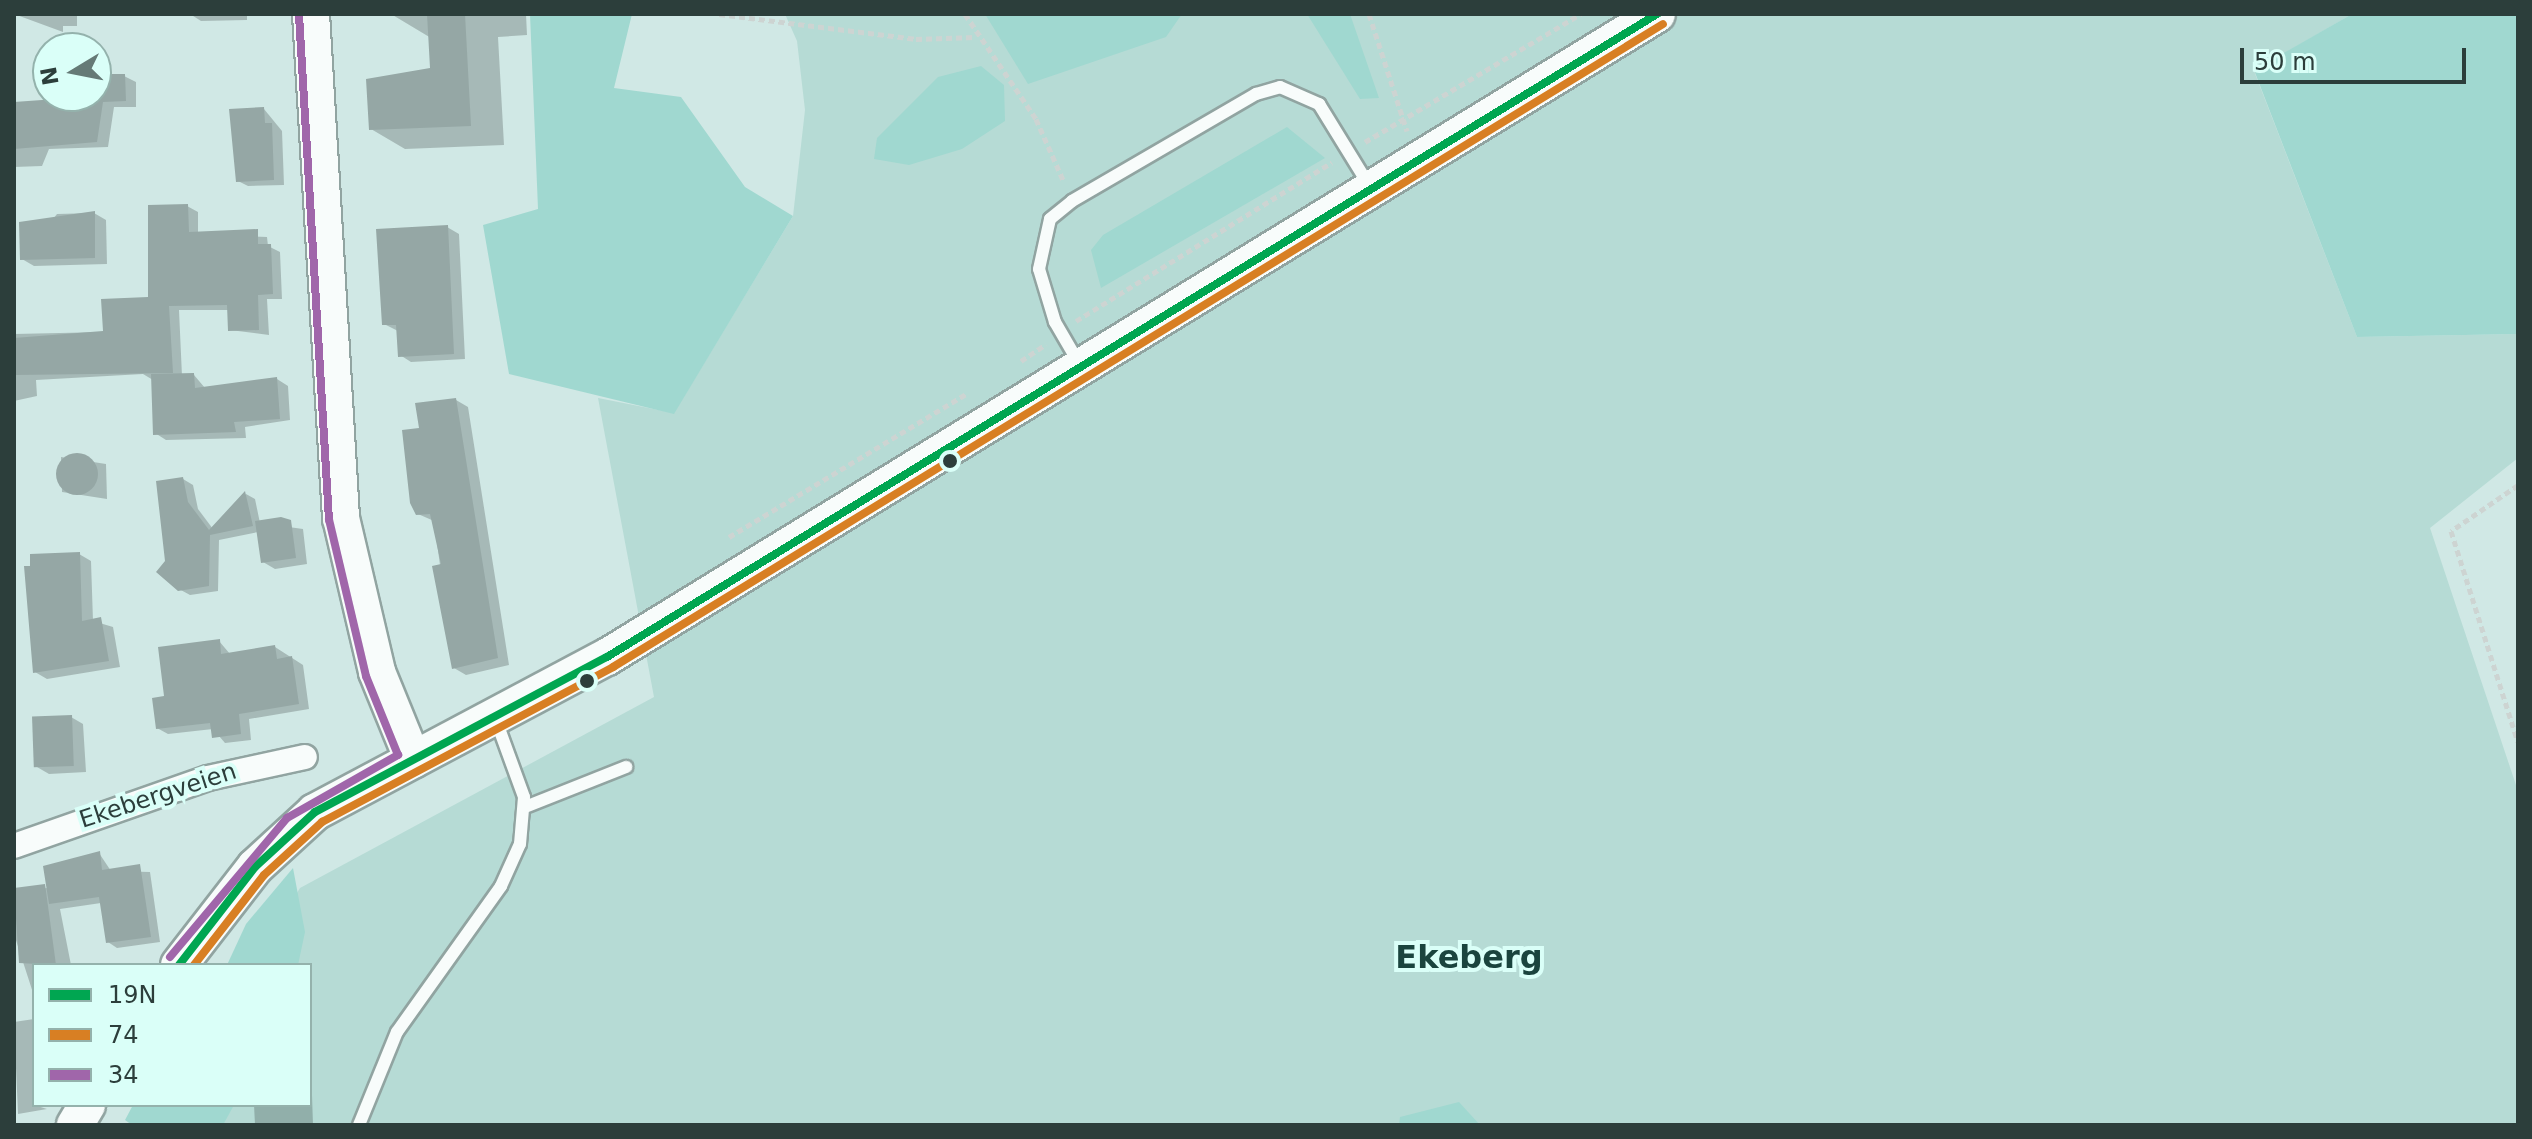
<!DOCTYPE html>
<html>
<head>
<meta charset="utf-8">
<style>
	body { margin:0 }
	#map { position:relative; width:2532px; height:1139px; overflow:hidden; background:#d0e8e5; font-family:"DejaVu Sans",sans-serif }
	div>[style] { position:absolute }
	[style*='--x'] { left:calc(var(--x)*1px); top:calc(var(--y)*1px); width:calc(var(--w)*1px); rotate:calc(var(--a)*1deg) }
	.green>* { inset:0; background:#b6dbd5 }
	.forest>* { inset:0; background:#a0d8d0 }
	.shadow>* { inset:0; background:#0003 }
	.building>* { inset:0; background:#95a7a5; transform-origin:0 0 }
	.round { border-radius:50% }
	.path>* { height:5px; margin-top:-2.5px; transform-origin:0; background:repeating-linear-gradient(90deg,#cdd4d2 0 6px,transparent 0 10px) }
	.roads { filter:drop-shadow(2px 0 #91a4a1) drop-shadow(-2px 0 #91a4a1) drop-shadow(0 2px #91a4a1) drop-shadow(0 -2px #91a4a1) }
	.lane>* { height:12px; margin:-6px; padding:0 6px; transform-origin:6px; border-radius:6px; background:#f8fcfb }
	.street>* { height:24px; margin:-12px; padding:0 12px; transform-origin:12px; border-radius:12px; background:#f8fcfb }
	.secondary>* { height:36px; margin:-18px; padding:0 18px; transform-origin:18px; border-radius:18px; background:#f8fcfb }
	.bus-1>* { height:8px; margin:-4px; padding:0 4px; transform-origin:4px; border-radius:4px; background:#00a651 }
	.bus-2>* { height:8px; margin:-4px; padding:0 4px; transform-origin:4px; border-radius:4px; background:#d87f23 }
	.bus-3>* { height:8px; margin:-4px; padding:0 4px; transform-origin:4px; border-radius:4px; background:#a066aa }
	.dots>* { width:22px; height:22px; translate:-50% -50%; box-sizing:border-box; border:4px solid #dafff8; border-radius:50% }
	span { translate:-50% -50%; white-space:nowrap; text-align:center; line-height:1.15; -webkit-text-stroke:8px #dafff8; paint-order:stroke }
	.street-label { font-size:24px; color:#2c3e3b }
	.district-label { font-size:32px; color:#1a443e; font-weight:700 }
	.frame { position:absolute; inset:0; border:16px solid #2c3e3b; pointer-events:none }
	.legend { position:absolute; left:32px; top:963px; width:280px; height:144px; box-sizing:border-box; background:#dafff8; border:2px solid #94b2ac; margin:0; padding:10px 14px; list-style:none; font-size:24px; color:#2c3e3b }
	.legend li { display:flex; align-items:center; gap:16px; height:40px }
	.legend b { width:40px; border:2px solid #94b2ac }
	.north { position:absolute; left:32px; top:32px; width:80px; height:80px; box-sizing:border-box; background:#dafff8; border:2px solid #94b2ac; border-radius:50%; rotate:260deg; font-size:22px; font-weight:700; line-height:32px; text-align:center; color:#2c3e3b }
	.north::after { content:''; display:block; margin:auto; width:28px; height:36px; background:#657a76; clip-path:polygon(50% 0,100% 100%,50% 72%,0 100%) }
	.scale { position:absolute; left:2240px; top:48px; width:226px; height:36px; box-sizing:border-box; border:4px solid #2c3e3b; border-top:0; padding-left:10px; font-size:24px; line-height:28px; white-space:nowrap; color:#2c3e3b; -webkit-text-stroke:6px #dafff8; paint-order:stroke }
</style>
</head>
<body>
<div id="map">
	<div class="green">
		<div style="clip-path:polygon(785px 14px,2352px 14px,2254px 71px,2357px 337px,2518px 334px,2518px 458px,2430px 528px,2518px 791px,2518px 1125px,150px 1125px,162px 1105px,310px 1105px,310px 965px,252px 965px,300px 888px,654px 697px,598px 398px,674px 413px,793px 216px,805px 110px,797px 41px)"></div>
	</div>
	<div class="forest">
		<div style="clip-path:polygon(530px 14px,632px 14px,614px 88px,681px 97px,745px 187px,793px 216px,674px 414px,509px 374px,483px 225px,538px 209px)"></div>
		<div style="clip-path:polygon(985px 14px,1182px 14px,1166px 37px,1028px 84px)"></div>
		<div style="clip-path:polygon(1307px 14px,1350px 14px,1379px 98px,1360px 99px)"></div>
		<div style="clip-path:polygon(2352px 14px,2518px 14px,2518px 334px,2357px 337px,2254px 70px)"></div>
		<div style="clip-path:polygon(981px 66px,1004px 85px,1005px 121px,962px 149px,909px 165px,874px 159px,877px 138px,938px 77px)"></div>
		<div style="clip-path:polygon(1287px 127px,1325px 158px,1101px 288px,1091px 250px,1103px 235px)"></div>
		<div style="clip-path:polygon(293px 868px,305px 932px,298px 965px,227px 965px,246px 924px)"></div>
		<div style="clip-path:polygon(1459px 1102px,1480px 1125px,1399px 1125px,1400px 1117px)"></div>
		<div style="clip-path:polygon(133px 1105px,234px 1105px,223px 1125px,132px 1125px,125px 1120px)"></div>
	</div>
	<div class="shadow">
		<div style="clip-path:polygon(14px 14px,77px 14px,77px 26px,63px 26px,63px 32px)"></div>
		<div style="clip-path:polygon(190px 14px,247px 14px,247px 20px,201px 21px)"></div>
		<div style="clip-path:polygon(391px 14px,526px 14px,527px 35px,498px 37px,504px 145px,405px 149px,371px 129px,432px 70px,431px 38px)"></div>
		<div style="clip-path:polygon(124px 76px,136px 82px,136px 107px,114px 107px,108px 147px,49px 149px,42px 166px,14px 167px,14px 106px,100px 97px)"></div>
		<div style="clip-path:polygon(264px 109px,282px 131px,284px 185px,248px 186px,238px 181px)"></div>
		<div style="clip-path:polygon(187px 206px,198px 212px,198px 234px,267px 237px,268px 246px,280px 252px,282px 299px,267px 299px,269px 335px,230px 330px,229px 310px,179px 310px,182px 376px,194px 375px,205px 388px,277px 379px,288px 386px,290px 420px,245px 427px,246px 438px,166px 440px,155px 433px,153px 380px,143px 374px,36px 380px,37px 396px,14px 401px,14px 334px,105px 332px,150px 299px)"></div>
		<div style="clip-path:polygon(94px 213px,106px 220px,107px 264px,34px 266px,22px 259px,57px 214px)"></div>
		<div style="clip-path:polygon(447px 227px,459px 234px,465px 359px,411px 362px,400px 355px,398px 331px,384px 324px)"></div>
		<div style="clip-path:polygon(456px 400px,468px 407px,509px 665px,466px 675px,454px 668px,434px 521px,418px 514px,421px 430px)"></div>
		<div style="clip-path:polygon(61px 457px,106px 464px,107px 499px,62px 492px)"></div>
		<div style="clip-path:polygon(183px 479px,193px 485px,198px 509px,213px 529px,246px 494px,255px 499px,260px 523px,303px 529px,307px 564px,275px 569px,263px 562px,258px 532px,219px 540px,218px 591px,190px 595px,179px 589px,167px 561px)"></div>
		<div style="clip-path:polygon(79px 554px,91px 561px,93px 621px,113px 627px,120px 667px,47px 679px,35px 672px)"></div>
		<div style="clip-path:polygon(219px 641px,230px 654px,275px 647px,303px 665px,309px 709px,249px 719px,251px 740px,225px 743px,213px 729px,168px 734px,157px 728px,166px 698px)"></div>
		<div style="clip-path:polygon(71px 717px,83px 724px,86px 772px,49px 774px,37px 767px)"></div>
		<div style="clip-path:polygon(99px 853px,111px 871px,150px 872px,160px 942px,117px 948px,108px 942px,101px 903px,60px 909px,71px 965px,34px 965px,34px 996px,14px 934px,14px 890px,48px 888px)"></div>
		<div style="clip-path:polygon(34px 1019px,34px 1105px,47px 1109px,18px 1114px,14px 1022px)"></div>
		<div style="clip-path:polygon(311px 1065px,313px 1125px,255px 1125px,254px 1105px,310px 1105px)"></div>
	</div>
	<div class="building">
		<div style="clip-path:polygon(427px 14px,465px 14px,471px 126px,369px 130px,366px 79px,430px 68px)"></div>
		<div style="clip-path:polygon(98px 74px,125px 74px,126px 101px,103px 102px,97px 142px,14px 149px,14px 102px,98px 96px)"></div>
		<div style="clip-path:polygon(264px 107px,265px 123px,272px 123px,274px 180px,236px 182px,229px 109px)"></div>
		<div style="clip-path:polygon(188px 204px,189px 232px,258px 229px,258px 244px,271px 244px,273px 294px,258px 295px,259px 330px,228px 331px,227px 305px,169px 306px,173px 373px,14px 375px,14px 338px,103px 331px,101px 299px,148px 297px,148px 205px)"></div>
		<div style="clip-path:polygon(95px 211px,95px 258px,20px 260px,19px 222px)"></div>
		<div style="clip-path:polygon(448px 225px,454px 354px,398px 357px,396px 325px,382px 325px,376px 229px)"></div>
		<div style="clip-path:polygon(194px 373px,195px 388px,277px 377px,280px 419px,234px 422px,236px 432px,153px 435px,151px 374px)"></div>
		<div style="clip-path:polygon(456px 398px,498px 658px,452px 669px,432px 566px,441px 564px,430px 514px,416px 515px,410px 503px,402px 430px,419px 428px,415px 403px)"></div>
		<div class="round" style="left:56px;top:453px;width:42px;height:42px"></div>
		<div style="clip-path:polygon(183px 477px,188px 502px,209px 530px,245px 491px,253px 526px,210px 535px,209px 586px,178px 591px,156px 572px,165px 561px,156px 481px)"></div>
		<div style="clip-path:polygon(281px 517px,291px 520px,296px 558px,261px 563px,255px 521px)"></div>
		<div style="clip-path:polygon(80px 552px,82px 621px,101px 617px,109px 661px,33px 673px,24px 566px,30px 566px,30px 554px)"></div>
		<div style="clip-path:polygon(220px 639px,221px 654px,275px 645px,277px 659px,292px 656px,299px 704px,239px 714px,241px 734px,212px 738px,210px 723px,156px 729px,152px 698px,164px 696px,158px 647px)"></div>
		<div style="left:72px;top:715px;width:51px;height:40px;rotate:88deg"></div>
		<div style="clip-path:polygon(100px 851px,102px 870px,140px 864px,151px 937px,106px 943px,99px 897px,49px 904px,43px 866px)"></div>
		<div style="clip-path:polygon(45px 884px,56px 965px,19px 963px,14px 888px)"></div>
	</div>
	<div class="path">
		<div style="--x:719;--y:14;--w:199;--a:7.2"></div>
		<div style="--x:916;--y:39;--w:59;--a:-1.9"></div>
		<div style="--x:965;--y:14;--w:127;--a:55.9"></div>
		<div style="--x:1036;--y:119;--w:69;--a:66"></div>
		<div style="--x:1369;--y:14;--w:123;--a:72"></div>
		<div style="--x:1365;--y:142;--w:251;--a:-30.7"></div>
		<div style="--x:1076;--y:321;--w:301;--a:-31.8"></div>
		<div style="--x:1021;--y:361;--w:30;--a:-34"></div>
		<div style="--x:2518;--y:485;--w:81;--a:145.5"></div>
		<div style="--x:2451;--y:531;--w:221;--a:72.4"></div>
		<div style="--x:729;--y:537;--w:279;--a:-31.1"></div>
	</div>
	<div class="roads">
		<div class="lane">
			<div style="--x:1080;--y:365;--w:50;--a:-120.2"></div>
			<div style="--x:1055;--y:322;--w:55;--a:-106.8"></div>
			<div style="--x:1039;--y:269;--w:51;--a:-77.6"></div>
			<div style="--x:1050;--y:219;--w:28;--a:-39"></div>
			<div style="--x:1072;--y:201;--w:213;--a:-30.2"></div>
			<div style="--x:1256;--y:94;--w:25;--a:-16"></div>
			<div style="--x:1280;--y:87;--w:43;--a:23.6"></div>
			<div style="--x:1319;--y:104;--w:97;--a:58.4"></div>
			<div style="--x:525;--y:807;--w:109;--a:-21.6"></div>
			<div style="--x:359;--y:1125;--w:100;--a:-67.8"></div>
			<div style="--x:397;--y:1032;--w:179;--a:-54.5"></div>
			<div style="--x:501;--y:886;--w:46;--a:-65.7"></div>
			<div style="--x:520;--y:844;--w:47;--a:-85.1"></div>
			<div style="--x:524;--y:797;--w:82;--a:-110"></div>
		</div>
		<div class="street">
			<div style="--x:14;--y:846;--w:206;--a:-19.3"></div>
			<div style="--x:208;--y:778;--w:99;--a:-12.2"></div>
		</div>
		<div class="secondary">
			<div style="--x:311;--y:14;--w:505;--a:86.59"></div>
			<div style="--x:341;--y:518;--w:158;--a:76.8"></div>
			<div style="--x:377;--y:672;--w:95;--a:67.8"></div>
			<div style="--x:179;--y:965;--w:124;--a:-52.2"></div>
			<div style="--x:255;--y:867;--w:81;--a:-42.5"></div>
			<div style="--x:315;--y:812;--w:331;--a:-28"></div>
			<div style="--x:607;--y:657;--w:1231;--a:-31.48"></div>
			<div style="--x:75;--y:1125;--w:23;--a:-59"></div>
		</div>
	</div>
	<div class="bus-1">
		<div style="--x:179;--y:965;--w:124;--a:-52.2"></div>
		<div style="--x:255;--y:867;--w:81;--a:-42.5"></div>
		<div style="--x:315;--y:812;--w:331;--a:-28"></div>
		<div style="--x:607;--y:657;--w:1231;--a:-31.48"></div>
	</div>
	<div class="bus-2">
		<div style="--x:194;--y:965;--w:114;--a:-52.1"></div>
		<div style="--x:264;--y:875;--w:79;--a:-42.4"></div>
		<div style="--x:322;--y:822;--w:330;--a:-28"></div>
		<div style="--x:613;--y:667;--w:1231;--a:-31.48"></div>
	</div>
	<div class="bus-3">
		<div style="--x:170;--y:957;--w:182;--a:-49.9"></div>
		<div style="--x:287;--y:818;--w:128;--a:-29.6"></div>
		<div style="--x:398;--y:755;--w:85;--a:-112.1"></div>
		<div style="--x:366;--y:676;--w:160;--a:-103.3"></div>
		<div style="--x:329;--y:520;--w:506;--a:-93.4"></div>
	</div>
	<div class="dots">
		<div style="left:950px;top:461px;background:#2c3e3b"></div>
		<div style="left:587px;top:681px;background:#2c3e3b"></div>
	</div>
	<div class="street-label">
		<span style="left:158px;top:796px;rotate:-18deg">Ekebergveien</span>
	</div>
	<div class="district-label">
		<span style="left:1469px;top:957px">Ekeberg</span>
	</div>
	<div class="frame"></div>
	<ul class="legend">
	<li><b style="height:10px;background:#00a651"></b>19N</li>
	<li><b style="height:10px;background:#d87f23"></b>74</li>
	<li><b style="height:10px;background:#a066aa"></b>34</li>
	</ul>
	<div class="north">N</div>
	<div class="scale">50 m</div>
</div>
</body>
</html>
